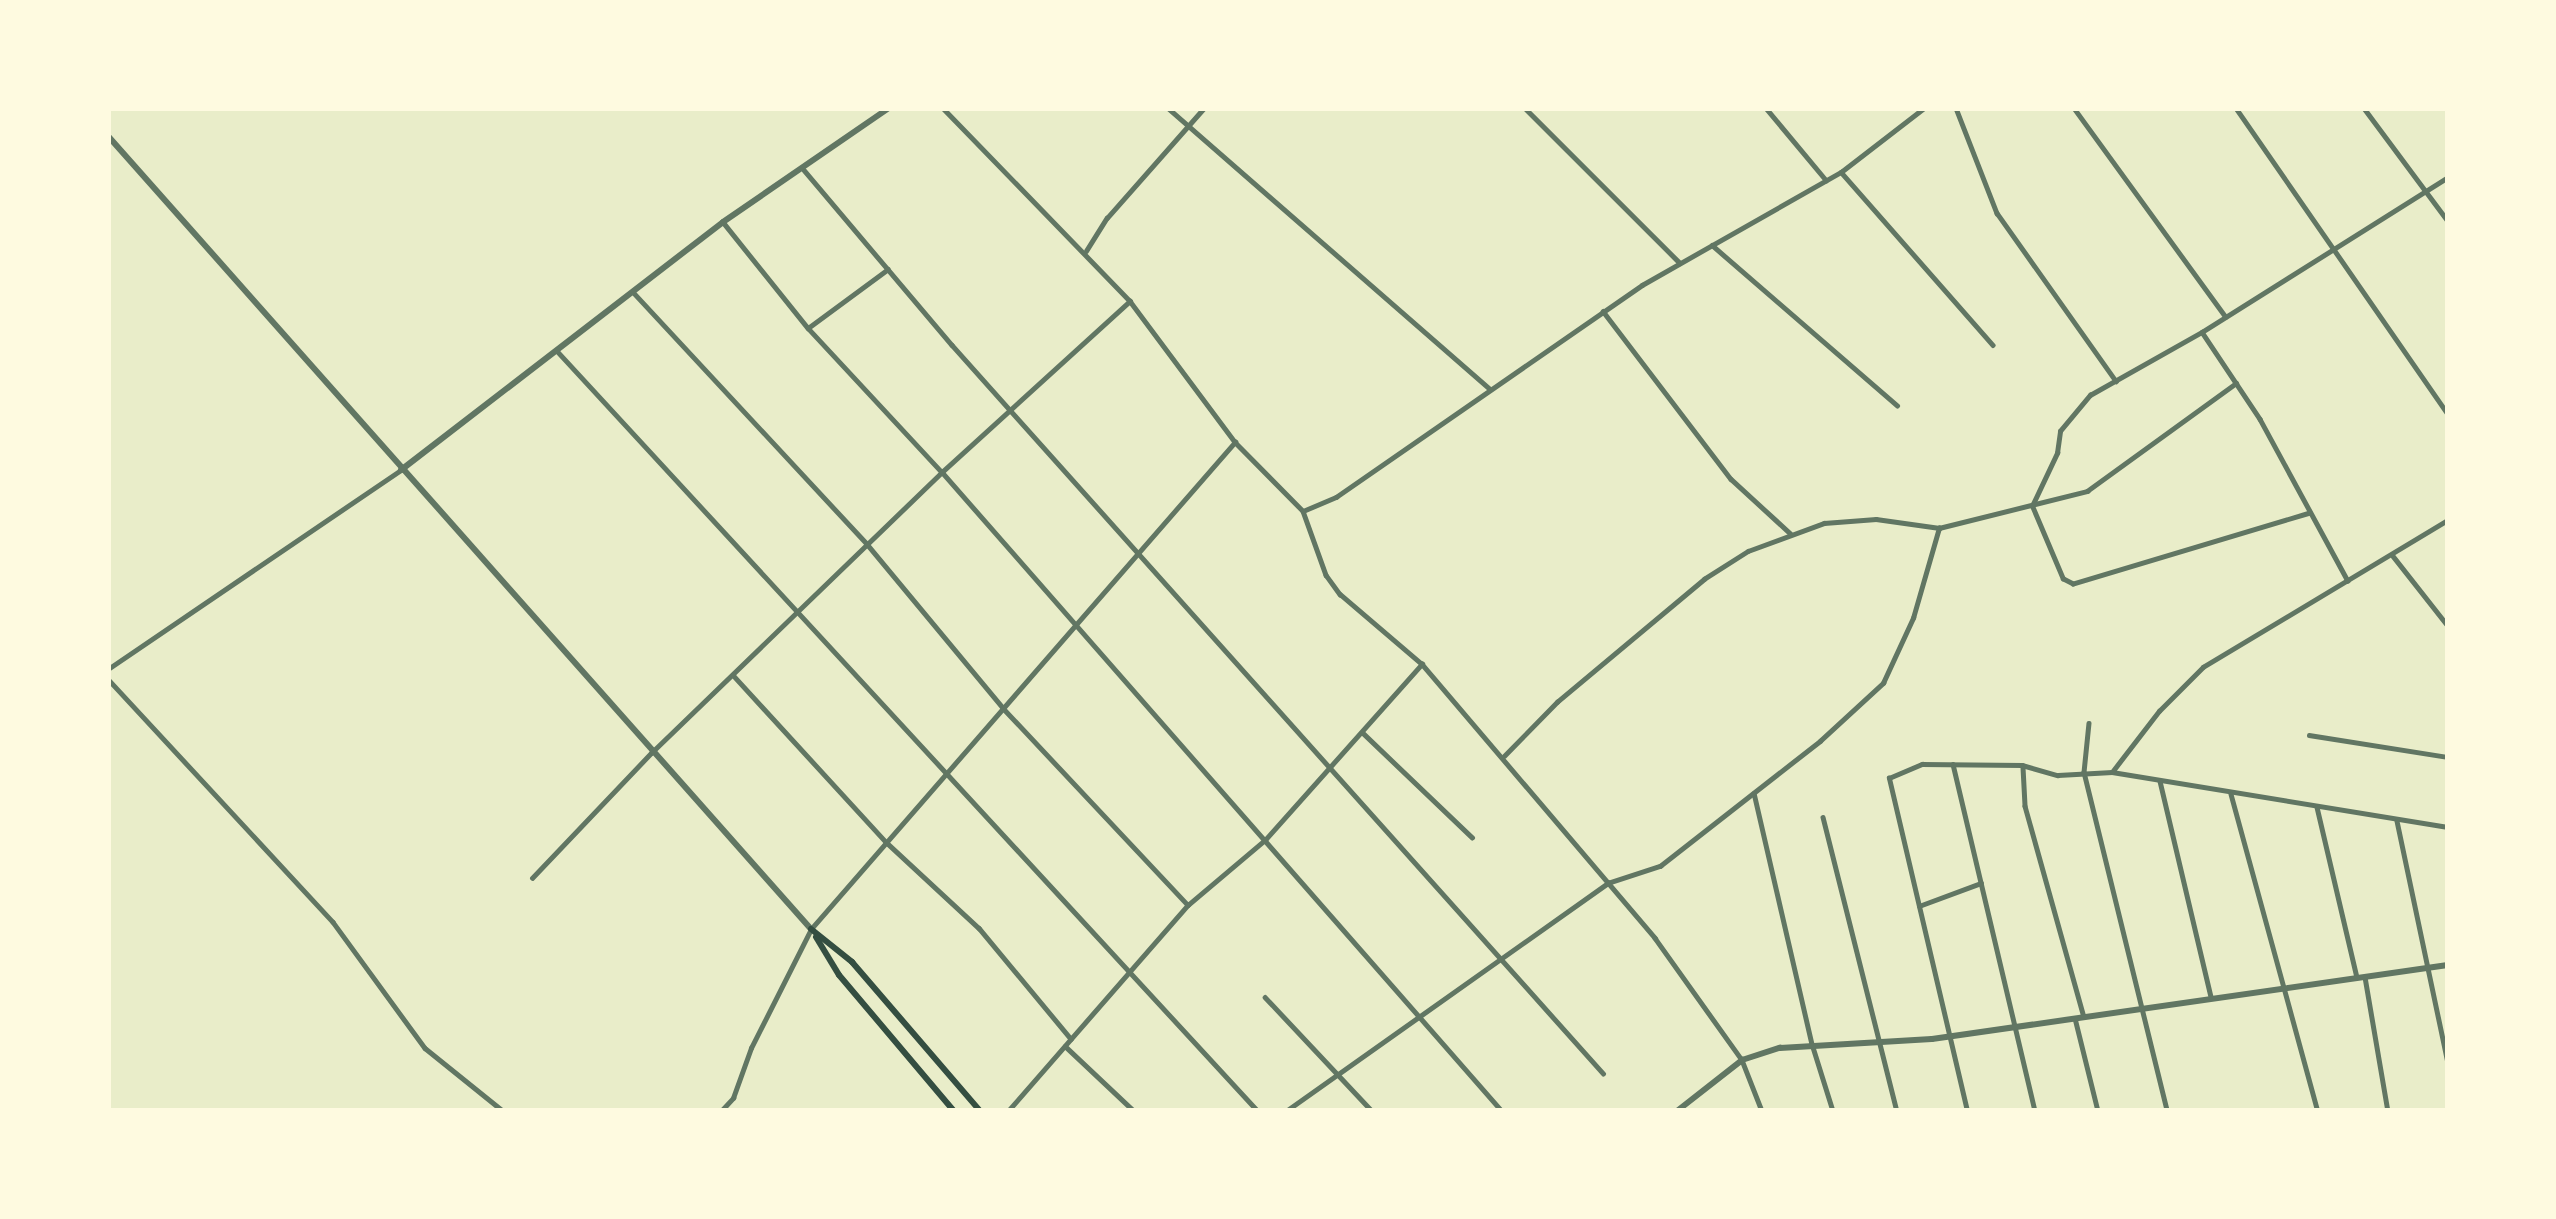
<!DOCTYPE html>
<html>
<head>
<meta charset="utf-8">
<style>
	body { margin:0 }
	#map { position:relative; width:2556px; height:1219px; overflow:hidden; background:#e9edc9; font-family:"Public Sans",sans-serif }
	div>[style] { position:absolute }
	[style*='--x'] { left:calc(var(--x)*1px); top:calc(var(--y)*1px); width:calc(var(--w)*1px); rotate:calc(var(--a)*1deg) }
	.minor>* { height:4.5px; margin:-2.25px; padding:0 2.25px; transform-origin:2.25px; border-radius:2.25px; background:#617663 }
	.tertiary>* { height:6px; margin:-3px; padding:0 3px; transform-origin:3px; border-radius:3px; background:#617663 }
	.secondary>* { height:6px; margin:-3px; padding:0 3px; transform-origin:3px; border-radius:3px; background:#344e41 }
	span { translate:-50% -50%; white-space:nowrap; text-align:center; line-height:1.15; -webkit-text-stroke:9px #fefae0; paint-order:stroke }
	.frame { position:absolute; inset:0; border:111px solid #fefae0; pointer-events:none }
</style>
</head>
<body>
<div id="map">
	<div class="minor">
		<div style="--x:943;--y:108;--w:269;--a:45.9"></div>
		<div style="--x:1130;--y:301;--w:176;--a:53.3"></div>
		<div style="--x:1235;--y:442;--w:97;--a:45.4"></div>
		<div style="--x:1303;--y:511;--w:68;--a:70.2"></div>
		<div style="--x:1326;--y:575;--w:24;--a:54"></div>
		<div style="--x:1340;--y:594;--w:108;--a:40.5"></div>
		<div style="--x:1422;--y:664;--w:360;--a:49.6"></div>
		<div style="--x:1655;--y:938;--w:150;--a:54.5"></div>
		<div style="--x:1742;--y:1060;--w:55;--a:68.6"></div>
		<div style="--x:1168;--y:108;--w:426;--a:41.1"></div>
		<div style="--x:1525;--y:108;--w:219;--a:45"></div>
		<div style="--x:1766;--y:108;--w:94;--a:50.2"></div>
		<div style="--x:1956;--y:108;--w:113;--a:68.7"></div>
		<div style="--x:1997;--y:213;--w:206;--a:54.7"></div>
		<div style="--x:2074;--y:108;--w:258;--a:54"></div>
		<div style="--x:2236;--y:108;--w:372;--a:55.3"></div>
		<div style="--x:2364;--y:108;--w:141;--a:53.4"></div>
		<div style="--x:108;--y:109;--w:1;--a:-45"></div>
		<div style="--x:804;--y:170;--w:229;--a:49.8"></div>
		<div style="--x:952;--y:345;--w:977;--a:48.2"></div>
		<div style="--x:1841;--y:172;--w:230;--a:48.7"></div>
		<div style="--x:723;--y:222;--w:136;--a:51.3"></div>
		<div style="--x:808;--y:328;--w:197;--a:47.1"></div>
		<div style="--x:942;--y:472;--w:850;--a:48.77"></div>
		<div style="--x:1712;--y:245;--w:245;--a:40.9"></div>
		<div style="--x:1086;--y:251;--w:39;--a:-58"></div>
		<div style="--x:1107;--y:218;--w:147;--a:-48.6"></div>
		<div style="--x:633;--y:292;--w:344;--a:47.1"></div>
		<div style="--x:867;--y:544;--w:213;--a:50.3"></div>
		<div style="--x:1003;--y:708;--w:270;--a:46.8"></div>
		<div style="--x:1603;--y:311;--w:211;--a:52.7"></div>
		<div style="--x:1731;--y:479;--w:80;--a:42.5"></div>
		<div style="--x:808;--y:328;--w:99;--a:-36.4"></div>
		<div style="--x:2202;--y:332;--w:105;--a:56.3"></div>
		<div style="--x:2260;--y:419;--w:184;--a:61.5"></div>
		<div style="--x:558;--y:352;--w:1033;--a:47.32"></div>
		<div style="--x:1303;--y:511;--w:36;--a:-23"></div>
		<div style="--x:1336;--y:497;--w:372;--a:-34.7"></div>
		<div style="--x:1642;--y:285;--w:229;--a:-29.6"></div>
		<div style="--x:1841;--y:172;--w:105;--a:-37.6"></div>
		<div style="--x:2310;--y:513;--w:247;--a:163.3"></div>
		<div style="--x:2073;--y:584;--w:11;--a:-153"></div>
		<div style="--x:2063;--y:579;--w:79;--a:-113"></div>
		<div style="--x:2032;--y:506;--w:59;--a:-64.7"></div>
		<div style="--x:2057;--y:453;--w:22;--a:-82"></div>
		<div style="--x:2060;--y:431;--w:47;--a:-50.2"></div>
		<div style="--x:2090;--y:395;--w:129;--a:-29.4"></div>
		<div style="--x:2202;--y:332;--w:291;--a:-32.2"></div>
		<div style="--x:2393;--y:556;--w:89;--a:51.8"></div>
		<div style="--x:108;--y:669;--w:354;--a:-34.2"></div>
		<div style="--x:733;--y:675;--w:226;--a:47.5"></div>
		<div style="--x:886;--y:842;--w:127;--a:42.8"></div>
		<div style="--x:979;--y:928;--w:144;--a:50.3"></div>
		<div style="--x:108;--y:679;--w:331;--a:47.2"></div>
		<div style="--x:333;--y:922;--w:156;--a:53.9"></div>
		<div style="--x:425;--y:1048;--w:100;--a:38.9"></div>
		<div style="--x:2089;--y:723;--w:49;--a:95.8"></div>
		<div style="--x:2084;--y:772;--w:349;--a:76.2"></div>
		<div style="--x:1363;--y:733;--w:151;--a:43.7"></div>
		<div style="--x:2309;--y:735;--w:141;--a:9"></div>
		<div style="--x:1504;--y:756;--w:76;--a:-45.5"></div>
		<div style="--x:1557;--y:702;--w:192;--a:-39.9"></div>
		<div style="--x:1704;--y:579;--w:52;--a:-32.5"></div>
		<div style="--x:1748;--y:551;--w:81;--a:-20.2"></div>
		<div style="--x:1824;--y:523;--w:52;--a:-4.4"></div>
		<div style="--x:1876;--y:519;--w:64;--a:8.1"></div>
		<div style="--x:1939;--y:528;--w:153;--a:-14"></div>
		<div style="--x:2087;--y:491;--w:184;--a:-35.9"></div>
		<div style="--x:1953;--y:764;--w:357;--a:76.7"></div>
		<div style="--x:2023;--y:767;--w:39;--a:87"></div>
		<div style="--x:2025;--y:806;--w:219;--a:74.4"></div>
		<div style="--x:2112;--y:772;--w:340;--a:9.3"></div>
		<div style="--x:2160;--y:781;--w:222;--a:76.7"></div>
		<div style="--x:1754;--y:793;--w:258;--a:77"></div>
		<div style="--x:1812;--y:1044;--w:70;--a:72.6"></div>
		<div style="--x:2231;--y:794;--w:329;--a:74.7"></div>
		<div style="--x:2317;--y:807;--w:175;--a:76.8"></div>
		<div style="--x:1823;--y:817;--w:303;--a:75.9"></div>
		<div style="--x:2397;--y:821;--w:246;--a:78.1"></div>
		<div style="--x:532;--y:878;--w:173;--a:-46.4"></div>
		<div style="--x:651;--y:753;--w:405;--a:-44"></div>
		<div style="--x:942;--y:472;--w:254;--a:-42.3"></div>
		<div style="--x:1919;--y:906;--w:66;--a:-20.4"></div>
		<div style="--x:2365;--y:977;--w:136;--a:80.3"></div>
		<div style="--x:1265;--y:997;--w:156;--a:46.8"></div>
		<div style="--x:2075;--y:1018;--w:96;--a:76.1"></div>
		<div style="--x:1065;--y:1046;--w:95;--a:43.3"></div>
		<div style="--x:721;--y:1111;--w:18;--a:-47"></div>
		<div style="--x:733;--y:1098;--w:53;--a:-70.2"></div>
		<div style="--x:751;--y:1048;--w:133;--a:-63.2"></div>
		<div style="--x:811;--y:929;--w:646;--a:-48.96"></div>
		<div style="--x:1008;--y:1111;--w:274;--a:-48.9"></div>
		<div style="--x:1188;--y:905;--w:101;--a:-40.2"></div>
		<div style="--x:1265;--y:840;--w:236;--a:-48.3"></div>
		<div style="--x:1286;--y:1111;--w:395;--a:-35.3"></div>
		<div style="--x:1608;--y:883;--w:55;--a:-18.1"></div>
		<div style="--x:1660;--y:866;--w:203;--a:-38"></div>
		<div style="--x:1820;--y:741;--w:86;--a:-42.6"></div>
		<div style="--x:1883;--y:683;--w:72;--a:-65.2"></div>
		<div style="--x:1913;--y:618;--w:94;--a:-73.9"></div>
		<div style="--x:1967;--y:1111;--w:342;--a:-103.2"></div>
		<div style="--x:1889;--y:778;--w:36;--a:-23"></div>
		<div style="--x:1922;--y:764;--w:100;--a:0.6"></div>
		<div style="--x:2022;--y:765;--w:37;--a:16"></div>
		<div style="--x:2058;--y:775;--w:54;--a:-3.2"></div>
		<div style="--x:2112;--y:772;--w:77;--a:-52.4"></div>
		<div style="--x:2159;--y:711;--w:62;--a:-45"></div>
		<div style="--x:2203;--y:667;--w:286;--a:-31"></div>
	</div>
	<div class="tertiary">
		<div style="--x:108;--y:136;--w:1060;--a:48.44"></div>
		<div style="--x:401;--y:470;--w:406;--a:-37.6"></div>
		<div style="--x:723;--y:222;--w:201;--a:-34.5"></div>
		<div style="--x:1677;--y:1111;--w:83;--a:-38.1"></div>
		<div style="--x:1742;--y:1060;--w:40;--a:-18"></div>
		<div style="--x:1780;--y:1048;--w:152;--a:-3.4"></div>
		<div style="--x:1932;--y:1039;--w:521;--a:-8.16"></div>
	</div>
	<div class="secondary">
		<div style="--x:811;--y:929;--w:53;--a:38.8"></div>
		<div style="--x:852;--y:962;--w:196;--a:49.3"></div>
		<div style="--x:816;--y:937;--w:44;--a:58.8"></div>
		<div style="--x:839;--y:975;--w:178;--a:49.8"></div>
	</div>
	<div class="frame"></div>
</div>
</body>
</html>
